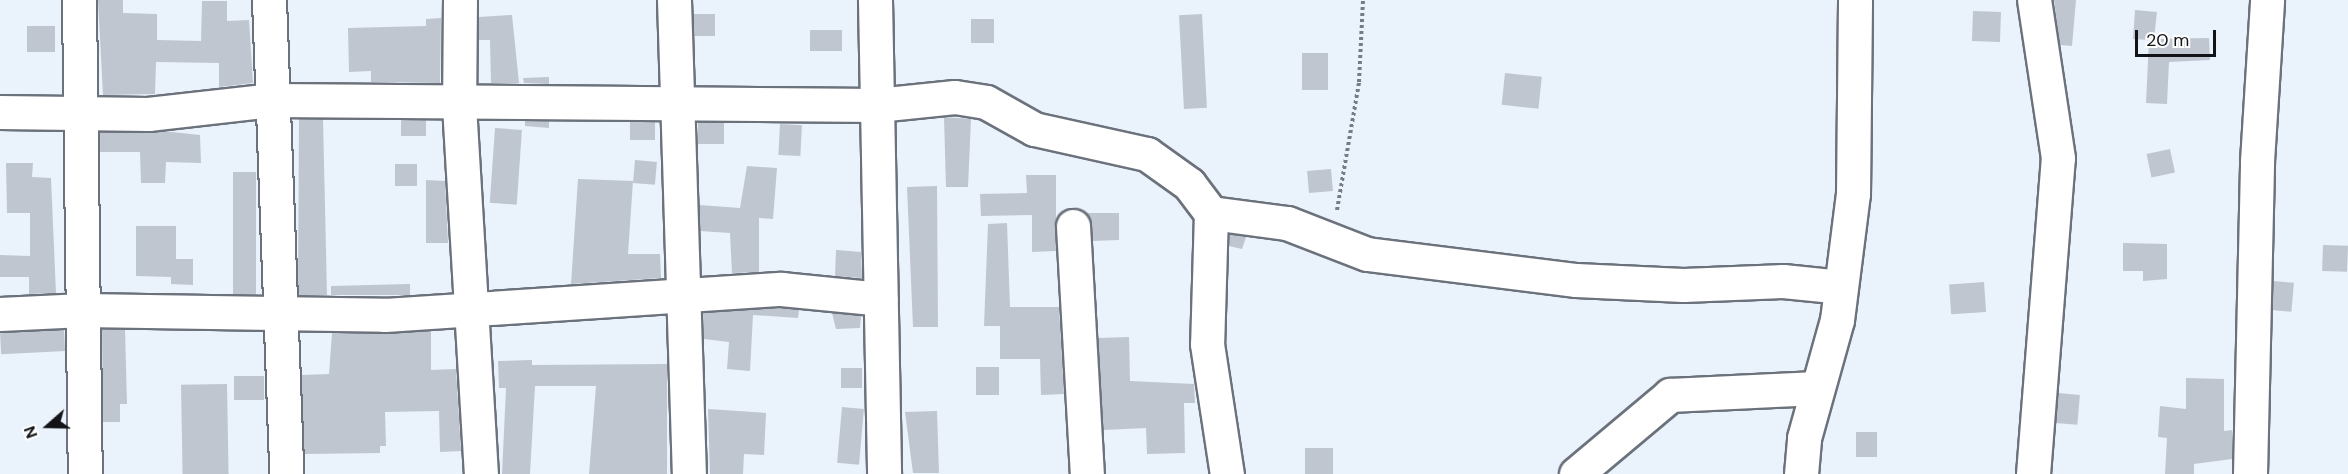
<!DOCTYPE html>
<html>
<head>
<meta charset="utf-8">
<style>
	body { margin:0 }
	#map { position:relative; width:2348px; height:474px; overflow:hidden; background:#eaf2fc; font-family:"DM Sans",sans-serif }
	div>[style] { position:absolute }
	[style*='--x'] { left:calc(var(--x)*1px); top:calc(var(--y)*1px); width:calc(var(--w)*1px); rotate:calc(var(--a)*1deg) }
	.building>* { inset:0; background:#bfc6d0; transform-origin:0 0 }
	.path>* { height:4px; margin-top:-2px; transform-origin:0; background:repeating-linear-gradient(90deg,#777c83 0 3px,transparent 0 6px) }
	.roads { filter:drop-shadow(2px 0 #6c727c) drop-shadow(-2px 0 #6c727c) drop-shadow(0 2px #6c727c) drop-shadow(0 -2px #6c727c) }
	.minor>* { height:33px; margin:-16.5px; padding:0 16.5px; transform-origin:16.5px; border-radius:16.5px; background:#fff }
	span { translate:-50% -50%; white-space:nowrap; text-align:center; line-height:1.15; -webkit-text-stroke:6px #fefefe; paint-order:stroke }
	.north { position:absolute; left:18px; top:396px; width:60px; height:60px; -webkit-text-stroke:4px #fefefe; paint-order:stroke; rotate:250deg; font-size:16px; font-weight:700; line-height:24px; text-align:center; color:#121418 }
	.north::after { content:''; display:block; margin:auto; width:21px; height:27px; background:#121418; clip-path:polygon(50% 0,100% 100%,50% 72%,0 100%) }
	.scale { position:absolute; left:2135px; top:30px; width:81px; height:27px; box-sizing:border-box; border:3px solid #121418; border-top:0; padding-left:8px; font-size:18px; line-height:21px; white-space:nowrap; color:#121418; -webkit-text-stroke:4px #fefefe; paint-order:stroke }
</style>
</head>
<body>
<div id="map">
	<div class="building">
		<div style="clip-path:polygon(98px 0,123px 0,123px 13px,157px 14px,157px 40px,201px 41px,202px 1px,227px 1px,227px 21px,249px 20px,253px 83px,219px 87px,219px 63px,156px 62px,155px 94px,103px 95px)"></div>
		<div style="clip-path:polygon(2054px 0,2076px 0,2072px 46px,2060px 45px)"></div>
		<div style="clip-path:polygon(2135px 10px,2157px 12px,2154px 39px,2209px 38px,2210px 60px,2169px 62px,2167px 104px,2146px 103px,2149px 40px,2133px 39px)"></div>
		<div style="left:1973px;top:11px;width:28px;height:30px;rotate:2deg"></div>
		<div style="left:693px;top:14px;width:22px;height:22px"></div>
		<div style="left:1202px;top:14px;width:94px;height:23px;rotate:87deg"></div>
		<div style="clip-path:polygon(512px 15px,519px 83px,491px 83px,490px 40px,478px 40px,479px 17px)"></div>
		<div style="clip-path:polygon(441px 18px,440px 83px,371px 82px,371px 71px,349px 72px,348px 28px,426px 26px,426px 19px)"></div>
		<div style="left:971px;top:19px;width:23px;height:24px"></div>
		<div style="left:27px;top:26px;width:28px;height:26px"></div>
		<div style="left:842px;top:30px;width:21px;height:32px;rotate:90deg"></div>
		<div style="left:1302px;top:53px;width:26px;height:37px"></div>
		<div style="left:1505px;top:73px;width:37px;height:32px;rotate:6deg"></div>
		<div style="clip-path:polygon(549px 77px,549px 84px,524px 83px,523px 78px)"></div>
		<div style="clip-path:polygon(944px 117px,971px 119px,968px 187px,946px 187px)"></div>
		<div style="clip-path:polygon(299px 119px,323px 119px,327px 295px,298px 295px)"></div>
		<div style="left:401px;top:120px;width:25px;height:16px"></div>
		<div style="clip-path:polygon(525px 121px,549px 121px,549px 128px,525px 126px)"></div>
		<div style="left:630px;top:122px;width:25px;height:18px"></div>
		<div style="left:698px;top:122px;width:26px;height:22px"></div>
		<div style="left:780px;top:124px;width:22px;height:31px;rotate:3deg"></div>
		<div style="left:495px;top:128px;width:27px;height:75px;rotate:4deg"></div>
		<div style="clip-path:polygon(162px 131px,200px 135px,201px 163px,166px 162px,165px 183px,141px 183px,140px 152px,100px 152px,99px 132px)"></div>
		<div style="left:2170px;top:149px;width:24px;height:24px;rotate:78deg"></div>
		<div style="left:635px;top:160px;width:22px;height:23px;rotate:5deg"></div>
		<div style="clip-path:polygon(6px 163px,33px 163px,32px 177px,51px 178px,56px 293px,29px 294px,29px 277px,0 277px,0 255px,30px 256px,30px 213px,7px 213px)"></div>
		<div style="left:395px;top:164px;width:22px;height:22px"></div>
		<div style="clip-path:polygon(747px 166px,777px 168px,773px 219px,759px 218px,759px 272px,732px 273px,730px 233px,700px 231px,699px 205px,740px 208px)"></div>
		<div style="left:1331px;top:169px;width:22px;height:24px;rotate:85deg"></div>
		<div style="left:233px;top:172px;width:23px;height:122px"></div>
		<div style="clip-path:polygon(1026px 175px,1056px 175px,1056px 251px,1032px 252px,1032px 215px,981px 216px,980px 194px,1027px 193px)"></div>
		<div style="clip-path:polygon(578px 179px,633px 181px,628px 254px,660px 254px,661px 278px,571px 284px)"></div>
		<div style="clip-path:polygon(426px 180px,445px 181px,448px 243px,426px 243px)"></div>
		<div style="clip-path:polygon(937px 186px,938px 327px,913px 327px,907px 187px)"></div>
		<div style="clip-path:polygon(1086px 213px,1119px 213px,1119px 240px,1093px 241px)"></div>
		<div style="clip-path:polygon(1007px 223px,1010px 307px,1059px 307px,1064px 394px,1041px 395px,1040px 359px,1000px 359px,1000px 326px,984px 326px,988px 224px)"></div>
		<div style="clip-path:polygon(136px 226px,176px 226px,176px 259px,193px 259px,193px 285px,171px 284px,171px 277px,136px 276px)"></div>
		<div style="clip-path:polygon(1229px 234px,1246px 237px,1242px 249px,1229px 246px)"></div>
		<div style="clip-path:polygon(2123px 243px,2167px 244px,2167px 279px,2143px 281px,2143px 271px,2123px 271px)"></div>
		<div style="left:2323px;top:245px;width:25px;height:26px;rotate:2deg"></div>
		<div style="clip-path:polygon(836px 250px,861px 252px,862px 278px,835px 276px)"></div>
		<div style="left:2273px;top:281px;width:21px;height:29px;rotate:5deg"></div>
		<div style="left:1984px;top:282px;width:30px;height:35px;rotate:86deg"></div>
		<div style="clip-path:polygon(410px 284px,410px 295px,331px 295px,331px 286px)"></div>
		<div style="clip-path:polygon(781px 308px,799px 310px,798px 318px,753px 315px,750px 371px,727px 369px,729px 342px,704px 339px,703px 313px)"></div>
		<div style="clip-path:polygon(832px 313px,861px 316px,860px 328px,836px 329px)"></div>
		<div style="clip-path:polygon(102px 329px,125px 329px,127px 404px,120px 404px,120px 422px,103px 422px)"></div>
		<div style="left:64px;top:330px;width:21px;height:64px;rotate:87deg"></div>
		<div style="clip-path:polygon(431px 331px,431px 370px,456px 369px,461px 451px,440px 452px,439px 411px,385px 412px,386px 446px,380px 446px,380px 453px,304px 454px,301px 375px,329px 374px,332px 333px)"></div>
		<div style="clip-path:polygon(1129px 337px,1130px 381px,1194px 384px,1195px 403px,1184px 403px,1185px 453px,1147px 454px,1146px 428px,1103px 430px,1098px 338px)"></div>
		<div style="clip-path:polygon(532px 360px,532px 365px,667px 364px,667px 474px,589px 474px,596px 386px,535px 386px,530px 474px,502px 474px,506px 388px,499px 388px,498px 361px)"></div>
		<div style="left:976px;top:367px;width:23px;height:28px"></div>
		<div style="left:841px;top:368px;width:21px;height:20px"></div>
		<div style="left:234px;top:376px;width:30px;height:24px"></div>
		<div style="clip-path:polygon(2186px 378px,2224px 379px,2224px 431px,2232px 430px,2232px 459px,2194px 464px,2194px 474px,2165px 474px,2167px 438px,2158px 437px,2160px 406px,2186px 409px)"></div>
		<div style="left:227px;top:384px;width:90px;height:46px;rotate:89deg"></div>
		<div style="left:2058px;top:393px;width:22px;height:30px;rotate:5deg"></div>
		<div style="left:842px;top:407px;width:22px;height:56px;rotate:5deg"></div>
		<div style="clip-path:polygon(708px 409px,766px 413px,764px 455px,744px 454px,743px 474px,710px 474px)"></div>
		<div style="clip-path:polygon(937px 411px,939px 473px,913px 473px,905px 412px)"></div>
		<div style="left:1856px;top:432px;width:21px;height:25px"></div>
		<div style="left:1333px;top:448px;width:26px;height:28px;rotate:90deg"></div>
	</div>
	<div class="path">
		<div style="--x:1337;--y:210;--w:130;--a:-80.2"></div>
		<div style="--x:1359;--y:82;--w:82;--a:-87.2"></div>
	</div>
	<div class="roads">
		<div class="minor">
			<div style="--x:79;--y:0;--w:474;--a:89.3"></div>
			<div style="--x:269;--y:0;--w:474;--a:87.9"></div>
			<div style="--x:460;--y:0;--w:105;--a:90.5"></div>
			<div style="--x:459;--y:105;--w:370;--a:86.6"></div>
			<div style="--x:674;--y:0;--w:474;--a:88.2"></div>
			<div style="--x:875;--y:0;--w:474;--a:88.9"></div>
			<div style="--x:0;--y:112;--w:148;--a:0.8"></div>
			<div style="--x:148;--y:114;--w:126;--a:-6.4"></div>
			<div style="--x:273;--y:100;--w:604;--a:0.47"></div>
			<div style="--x:877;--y:105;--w:78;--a:-5.9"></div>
			<div style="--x:955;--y:97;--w:31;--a:9"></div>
			<div style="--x:986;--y:102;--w:55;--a:29.4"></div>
			<div style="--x:1034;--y:129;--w:116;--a:12.5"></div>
			<div style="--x:1147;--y:154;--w:52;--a:35.5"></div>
			<div style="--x:1189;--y:184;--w:36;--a:53"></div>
			<div style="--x:1211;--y:213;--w:77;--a:7.5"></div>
			<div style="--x:1287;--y:223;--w:86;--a:21.2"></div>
			<div style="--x:1367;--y:254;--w:211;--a:7.1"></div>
			<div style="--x:1576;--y:280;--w:107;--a:2.7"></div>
			<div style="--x:1683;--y:285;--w:100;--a:-2.3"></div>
			<div style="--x:1783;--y:281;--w:58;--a:5.9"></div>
			<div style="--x:1211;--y:213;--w:131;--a:91.7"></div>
			<div style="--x:1207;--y:344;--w:132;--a:81.3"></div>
			<div style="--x:1073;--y:226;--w:248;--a:86.8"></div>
			<div style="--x:0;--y:314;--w:83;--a:-2.8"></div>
			<div style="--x:83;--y:310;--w:302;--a:0.9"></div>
			<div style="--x:385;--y:315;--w:397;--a:-3.8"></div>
			<div style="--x:781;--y:289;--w:100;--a:5.7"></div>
			<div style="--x:1576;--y:474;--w:123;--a:-40"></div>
			<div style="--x:1670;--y:395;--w:146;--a:-2.7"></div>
			<div style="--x:1801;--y:474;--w:36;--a:-85"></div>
			<div style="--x:1804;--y:438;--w:123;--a:-74.4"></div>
			<div style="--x:1837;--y:320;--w:127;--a:-82.8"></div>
			<div style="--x:1853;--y:194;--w:194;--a:-89.4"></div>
			<div style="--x:2033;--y:474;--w:317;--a:-85.5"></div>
			<div style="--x:2058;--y:158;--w:160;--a:-98.6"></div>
			<div style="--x:2250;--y:474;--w:313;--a:-88.7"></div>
			<div style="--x:2257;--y:161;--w:161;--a:-86.4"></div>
		</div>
	</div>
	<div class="north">N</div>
	<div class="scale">20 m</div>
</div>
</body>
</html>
